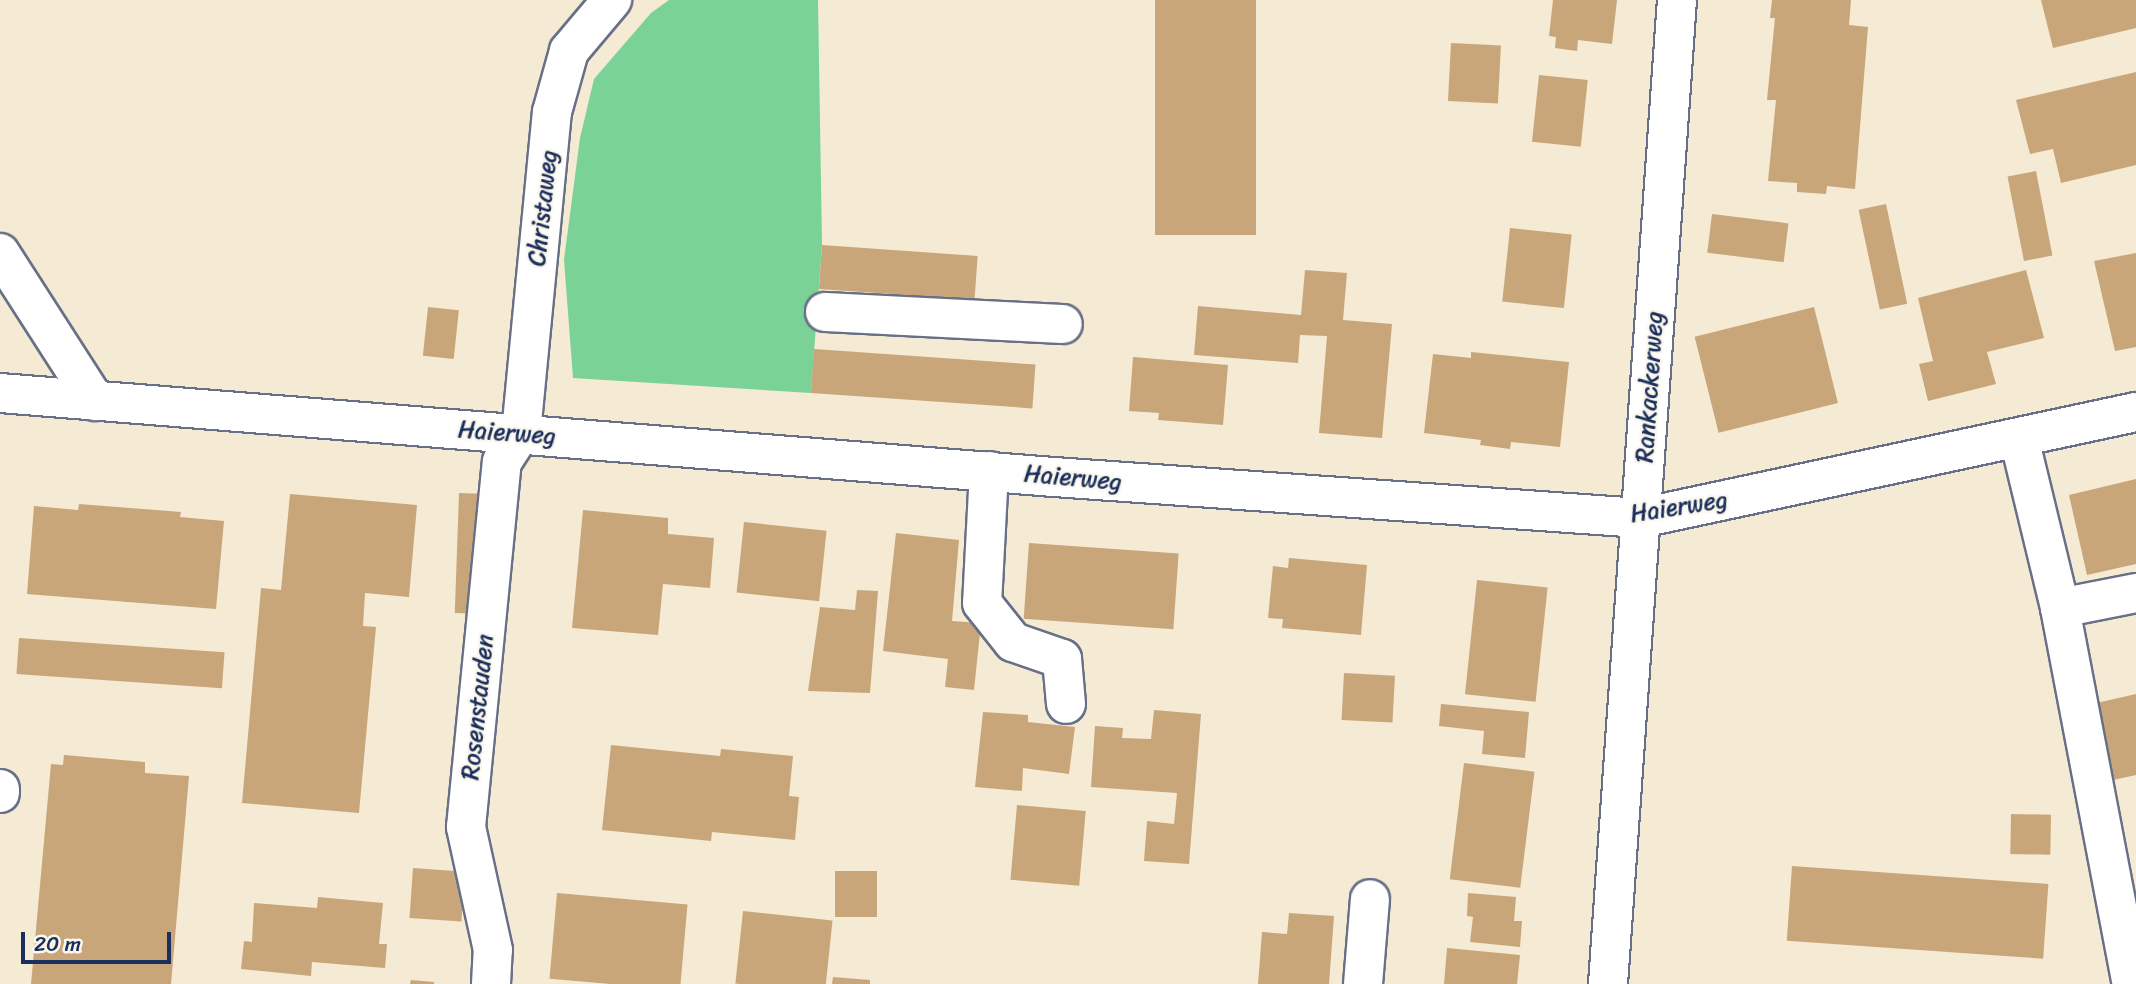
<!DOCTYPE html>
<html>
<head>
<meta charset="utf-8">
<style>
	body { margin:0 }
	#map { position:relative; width:2136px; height:984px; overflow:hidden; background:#f5ead3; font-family:Sriracha,sans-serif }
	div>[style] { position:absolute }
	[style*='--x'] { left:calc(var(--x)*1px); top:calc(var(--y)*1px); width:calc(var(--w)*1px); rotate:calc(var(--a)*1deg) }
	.green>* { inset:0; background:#7bd296 }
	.building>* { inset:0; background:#c8a67a; transform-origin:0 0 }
	.roads { filter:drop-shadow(2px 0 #677087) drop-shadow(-2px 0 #677087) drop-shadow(0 2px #677087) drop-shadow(0 -2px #677087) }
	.minor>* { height:38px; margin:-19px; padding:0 19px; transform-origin:19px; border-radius:19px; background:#fff }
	span { translate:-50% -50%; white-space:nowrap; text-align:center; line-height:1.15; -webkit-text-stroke:5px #fbf7ec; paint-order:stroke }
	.street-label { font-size:24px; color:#1b2f5e }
	.scale { position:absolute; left:21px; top:932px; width:150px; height:32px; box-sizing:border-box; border:4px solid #1b2f5e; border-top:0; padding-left:9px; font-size:21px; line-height:24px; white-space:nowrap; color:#1b2f5e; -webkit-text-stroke:5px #fbf7ec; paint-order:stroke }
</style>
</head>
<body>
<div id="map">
	<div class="green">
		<div style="clip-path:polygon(669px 0,818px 0,822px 245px,811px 393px,573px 378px,564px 260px,580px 138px,594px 79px,651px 13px)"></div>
	</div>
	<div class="building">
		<div style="left:1155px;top:0;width:101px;height:235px"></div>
		<div style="clip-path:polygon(1553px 0,1617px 0,1612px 44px,1578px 40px,1577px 51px,1555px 48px,1556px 37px,1549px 36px)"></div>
		<div style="clip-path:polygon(1772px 0,1851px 0,1849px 25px,1868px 27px,1855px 189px,1827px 186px,1826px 194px,1797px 192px,1797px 183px,1768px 181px,1776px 100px,1767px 100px,1775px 18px,1770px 18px)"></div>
		<div style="clip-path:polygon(2041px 0,2136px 0,2136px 28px,2053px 48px)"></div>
		<div style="left:1451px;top:43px;width:50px;height:58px;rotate:3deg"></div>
		<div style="clip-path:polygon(2136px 72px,2136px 165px,2061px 183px,2053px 149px,2030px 154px,2016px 100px)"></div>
		<div style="left:1539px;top:75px;width:49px;height:67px;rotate:6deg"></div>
		<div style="left:2036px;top:171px;width:86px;height:29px;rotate:79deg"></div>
		<div style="left:1886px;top:204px;width:102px;height:28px;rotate:78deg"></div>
		<div style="left:1712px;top:214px;width:77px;height:39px;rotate:7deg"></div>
		<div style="left:1510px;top:228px;width:62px;height:74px;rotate:6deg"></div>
		<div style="left:822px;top:245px;width:156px;height:44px;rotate:4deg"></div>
		<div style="clip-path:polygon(2136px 253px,2136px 347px,2115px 351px,2094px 261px)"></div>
		<div style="clip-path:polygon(1305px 270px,1347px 273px,1343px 320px,1392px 324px,1382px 438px,1319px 433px,1327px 336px,1300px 335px,1298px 363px,1194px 355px,1198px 306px,1301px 315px)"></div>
		<div style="clip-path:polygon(2026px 270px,2044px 338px,1987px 352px,1996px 384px,1928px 401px,1919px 364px,1933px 361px,1918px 298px)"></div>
		<div style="left:428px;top:307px;width:31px;height:49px;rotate:6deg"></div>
		<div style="left:1814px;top:307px;width:99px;height:123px;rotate:76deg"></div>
		<div style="left:814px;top:349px;width:222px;height:44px;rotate:4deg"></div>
		<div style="clip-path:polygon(1471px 352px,1569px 362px,1560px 447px,1511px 442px,1510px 449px,1480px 445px,1481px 440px,1424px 433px,1433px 354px,1471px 358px)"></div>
		<div style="clip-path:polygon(1133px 357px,1228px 365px,1223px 425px,1158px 420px,1159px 413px,1129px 411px)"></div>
		<div style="clip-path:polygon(2136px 479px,2136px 564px,2087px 575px,2069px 495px)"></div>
		<div style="left:459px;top:493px;width:29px;height:120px;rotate:2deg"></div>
		<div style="clip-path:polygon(290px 494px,417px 505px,409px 597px,365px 593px,363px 626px,376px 627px,359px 813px,242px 803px,261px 588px,281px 590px)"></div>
		<div style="clip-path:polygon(79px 504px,181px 512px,180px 517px,224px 521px,216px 609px,27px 594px,34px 506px,78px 510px)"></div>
		<div style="clip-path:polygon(583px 510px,668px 518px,668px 534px,714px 538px,710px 588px,663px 584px,658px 635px,572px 628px)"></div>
		<div style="left:744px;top:522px;width:83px;height:71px;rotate:6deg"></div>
		<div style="clip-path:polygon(896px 533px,959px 540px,952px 621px,981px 623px,974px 690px,945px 687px,948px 659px,883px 651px)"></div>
		<div style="left:1029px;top:543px;width:150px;height:76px;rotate:4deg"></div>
		<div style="clip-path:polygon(1289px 558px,1367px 565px,1361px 635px,1282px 628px,1283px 619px,1268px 618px,1273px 566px,1288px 568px)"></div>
		<div style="left:1477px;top:580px;width:71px;height:115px;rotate:6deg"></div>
		<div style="clip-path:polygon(857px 590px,878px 591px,870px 693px,808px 691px,820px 607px,855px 610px)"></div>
		<div style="left:19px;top:638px;width:206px;height:36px;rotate:4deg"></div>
		<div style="left:1344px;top:673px;width:51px;height:47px;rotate:3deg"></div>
		<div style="clip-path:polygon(2136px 694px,2136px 775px,2104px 782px,2088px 705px)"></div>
		<div style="clip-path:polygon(1441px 704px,1529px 712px,1525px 758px,1482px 754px,1484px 731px,1439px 726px)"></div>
		<div style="clip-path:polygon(1154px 710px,1201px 714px,1189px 864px,1144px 861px,1147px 821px,1174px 824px,1177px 793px,1091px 787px,1095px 726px,1123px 728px,1122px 738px,1151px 739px)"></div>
		<div style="clip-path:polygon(983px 712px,1028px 715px,1028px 722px,1075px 727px,1069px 774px,1023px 768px,1022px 791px,975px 787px)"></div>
		<div style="clip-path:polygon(611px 745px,720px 756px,721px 749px,793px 756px,789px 796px,799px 797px,795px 840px,712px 832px,711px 841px,602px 830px)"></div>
		<div style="clip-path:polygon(64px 755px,145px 762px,145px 773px,189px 776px,171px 984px,31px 984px,51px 764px,63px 765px)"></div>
		<div style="left:1464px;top:763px;width:71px;height:117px;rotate:7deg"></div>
		<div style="left:1017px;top:805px;width:69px;height:75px;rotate:5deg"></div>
		<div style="left:2011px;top:814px;width:40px;height:40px;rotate:1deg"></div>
		<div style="left:1792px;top:866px;width:257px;height:75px;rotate:4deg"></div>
		<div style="left:413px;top:868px;width:52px;height:50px;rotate:4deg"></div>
		<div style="left:835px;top:871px;width:42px;height:46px"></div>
		<div style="left:557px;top:893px;width:131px;height:86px;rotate:5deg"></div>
		<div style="clip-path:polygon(1468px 893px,1516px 897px,1514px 921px,1522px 921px,1520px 947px,1470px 942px,1473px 917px,1467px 916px)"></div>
		<div style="clip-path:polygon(318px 897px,383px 903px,379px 944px,387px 944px,385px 968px,312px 962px,311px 976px,241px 969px,244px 941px,252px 942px,254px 903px,317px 908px)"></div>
		<div style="left:743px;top:911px;width:90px;height:73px;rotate:6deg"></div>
		<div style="clip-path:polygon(1289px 913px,1334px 916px,1329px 984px,1258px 984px,1262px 932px,1287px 934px)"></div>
		<div style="clip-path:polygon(1447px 948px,1520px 955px,1517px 984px,1444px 984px)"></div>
		<div style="clip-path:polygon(833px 977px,870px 980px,870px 984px,832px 984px)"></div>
		<div style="clip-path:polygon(411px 980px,434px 982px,434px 984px,410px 984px)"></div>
	</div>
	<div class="roads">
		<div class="minor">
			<div style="--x:0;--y:253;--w:176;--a:57.3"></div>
			<div style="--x:825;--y:312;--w:238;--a:2.9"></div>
			<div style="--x:0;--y:393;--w:1057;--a:4.56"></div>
			<div style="--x:1054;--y:477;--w:588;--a:4"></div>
			<div style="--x:1641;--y:518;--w:506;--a:-12.09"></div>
			<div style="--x:2019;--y:438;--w:175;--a:76.4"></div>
			<div style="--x:2060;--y:608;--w:383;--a:79.2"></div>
			<div style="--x:989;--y:471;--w:132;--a:93"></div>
			<div style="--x:982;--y:603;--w:50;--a:51.5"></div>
			<div style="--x:1013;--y:642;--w:52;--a:19.1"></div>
			<div style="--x:1062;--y:659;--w:45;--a:84.9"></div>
			<div style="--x:2060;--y:608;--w:77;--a:-11.2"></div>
			<div style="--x:0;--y:793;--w:4;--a:-90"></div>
			<div style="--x:491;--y:984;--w:34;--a:-87"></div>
			<div style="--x:493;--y:950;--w:126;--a:-102.4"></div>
			<div style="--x:466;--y:827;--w:367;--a:-84.4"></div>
			<div style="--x:502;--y:462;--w:35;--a:-57"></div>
			<div style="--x:521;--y:433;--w:322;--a:-84.5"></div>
			<div style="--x:552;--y:112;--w:63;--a:-74.4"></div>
			<div style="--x:569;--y:51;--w:67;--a:-49.9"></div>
			<div style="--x:1363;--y:984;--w:85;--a:-85.3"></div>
			<div style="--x:1608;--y:984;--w:986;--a:-85.99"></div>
		</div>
	</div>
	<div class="street-label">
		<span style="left:543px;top:208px;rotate:-84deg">Christaweg</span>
		<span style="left:1650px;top:387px;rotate:-86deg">Rankackerweg</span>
		<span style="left:507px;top:433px;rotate:4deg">Haierweg</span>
		<span style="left:1073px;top:478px;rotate:5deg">Haierweg</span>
		<span style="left:1679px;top:507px;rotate:-9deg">Haierweg</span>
		<span style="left:478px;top:707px;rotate:-84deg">Rosenstauden</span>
	</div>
	<div class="scale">20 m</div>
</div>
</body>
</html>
